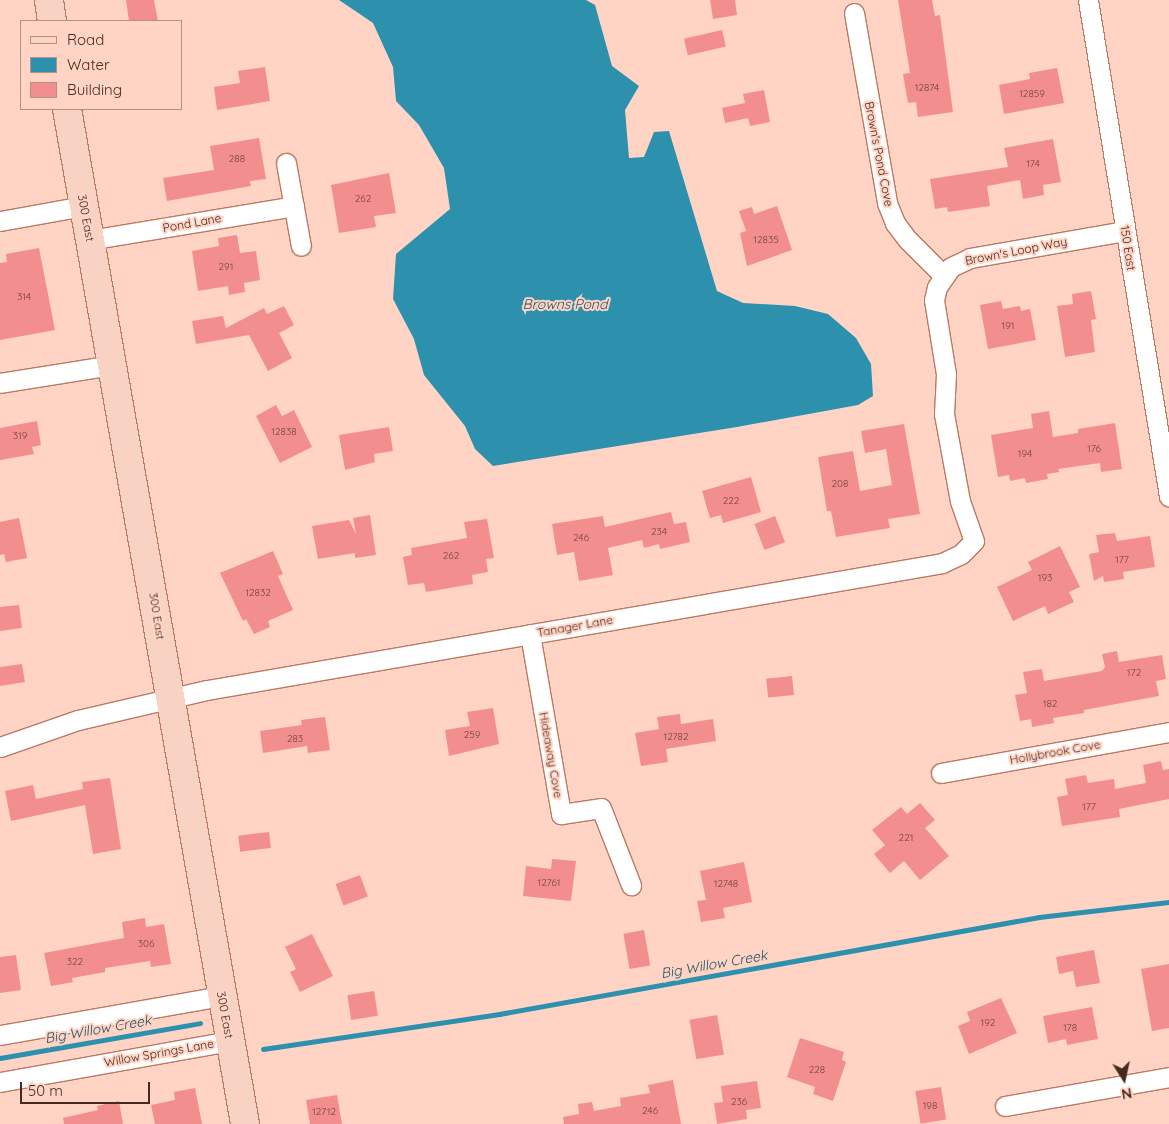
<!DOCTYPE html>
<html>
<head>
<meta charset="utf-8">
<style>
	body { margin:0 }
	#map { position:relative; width:1169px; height:1124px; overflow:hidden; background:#ffd4c5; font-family:Quicksand,sans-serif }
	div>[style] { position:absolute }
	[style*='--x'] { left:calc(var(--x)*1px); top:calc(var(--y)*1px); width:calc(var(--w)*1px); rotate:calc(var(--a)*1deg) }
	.water>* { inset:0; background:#2d91ad }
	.stream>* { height:5px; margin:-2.5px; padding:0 2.5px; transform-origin:2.5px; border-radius:2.5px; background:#2d91ad }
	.building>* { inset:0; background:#f38e8e; transform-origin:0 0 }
	.roads { filter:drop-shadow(1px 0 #ba7963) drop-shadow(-1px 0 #ba7963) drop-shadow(0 1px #ba7963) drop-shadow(0 -1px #ba7963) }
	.street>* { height:19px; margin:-9.5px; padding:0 9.5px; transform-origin:9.5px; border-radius:9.5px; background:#fff }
	.secondary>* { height:28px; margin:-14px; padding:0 14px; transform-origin:14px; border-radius:14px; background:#f8d3c4 }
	span { translate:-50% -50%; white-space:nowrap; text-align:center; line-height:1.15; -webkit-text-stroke:4px #ffd4c5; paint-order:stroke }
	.number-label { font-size:10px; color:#70433c }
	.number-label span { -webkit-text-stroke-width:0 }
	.street-label { font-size:12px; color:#452a20 }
	.water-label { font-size:14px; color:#1d5362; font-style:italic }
	.legend { position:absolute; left:20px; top:20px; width:162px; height:90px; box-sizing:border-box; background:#ffd4c5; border:1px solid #b59083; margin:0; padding:6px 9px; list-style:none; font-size:15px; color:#452a20 }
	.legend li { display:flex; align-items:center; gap:10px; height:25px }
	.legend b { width:25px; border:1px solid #b59083 }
	.north { position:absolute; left:1099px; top:1054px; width:50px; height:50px; -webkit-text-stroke:4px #ffd4c5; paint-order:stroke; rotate:170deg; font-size:14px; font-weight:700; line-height:20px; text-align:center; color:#452a20 }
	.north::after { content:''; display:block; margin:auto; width:18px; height:22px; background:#452a20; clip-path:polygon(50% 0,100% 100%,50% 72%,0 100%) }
	.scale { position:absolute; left:20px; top:1082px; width:130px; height:22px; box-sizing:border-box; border:2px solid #452a20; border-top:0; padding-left:6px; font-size:15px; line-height:18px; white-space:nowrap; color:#452a20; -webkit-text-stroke:4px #ffd4c5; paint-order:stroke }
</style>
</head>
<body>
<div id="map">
	<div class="water">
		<div style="clip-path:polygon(339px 0,586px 0,595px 5px,612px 66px,639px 86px,625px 110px,629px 158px,644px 157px,654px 132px,669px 131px,717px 291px,743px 303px,795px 306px,828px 314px,856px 338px,871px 364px,873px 396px,858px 405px,737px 427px,493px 466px,475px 449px,465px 426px,424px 375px,414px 339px,393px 299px,396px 254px,450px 209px,444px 168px,419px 125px,396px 101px,393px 67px,373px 23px)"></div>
	</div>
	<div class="stream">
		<div style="--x:263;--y:1049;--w:239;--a:-8.4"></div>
		<div style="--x:499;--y:1014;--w:549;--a:-10.18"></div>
		<div style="--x:1039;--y:917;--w:131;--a:-6.6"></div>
		<div style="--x:0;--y:1058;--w:203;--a:-9.9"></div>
	</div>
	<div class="building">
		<div style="clip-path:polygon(126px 0,154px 0,158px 21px,129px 21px)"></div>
		<div style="clip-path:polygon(710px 0,735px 0,737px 15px,713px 19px)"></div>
		<div style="clip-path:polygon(898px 0,932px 0,935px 16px,940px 15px,953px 112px,918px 117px,916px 102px,908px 103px,903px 74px,910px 73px)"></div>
		<div style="left:722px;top:30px;width:17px;height:39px;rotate:77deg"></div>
		<div style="clip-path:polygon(265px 67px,270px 101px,217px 110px,214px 87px,240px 83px,238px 71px)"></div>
		<div style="clip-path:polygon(1057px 68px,1064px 103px,1004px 114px,999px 85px,1030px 79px,1029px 73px)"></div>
		<div style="clip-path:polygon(764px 90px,770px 122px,750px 126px,748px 118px,725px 123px,722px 108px,745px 103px,743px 94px)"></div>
		<div style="clip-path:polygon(259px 138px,266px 179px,250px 181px,251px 186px,167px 201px,163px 178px,214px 170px,210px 146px)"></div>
		<div style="clip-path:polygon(1053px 139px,1061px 182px,1043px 185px,1044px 195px,1023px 199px,1020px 180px,987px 186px,990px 206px,948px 212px,947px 207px,935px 209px,930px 179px,1008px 167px,1004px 148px)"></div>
		<div style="clip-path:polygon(389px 173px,396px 213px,374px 216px,376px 227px,339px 233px,331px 185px)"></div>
		<div style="clip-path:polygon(777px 206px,792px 250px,747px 266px,740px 233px,746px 231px,739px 211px,752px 207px,754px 214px)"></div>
		<div style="clip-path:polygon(237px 235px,240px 253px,256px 251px,260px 280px,244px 283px,245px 292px,229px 295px,228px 286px,198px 291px,192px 251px,219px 246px,218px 238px)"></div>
		<div style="clip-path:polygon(39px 248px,55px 330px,0 340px,0 263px,7px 262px,6px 254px)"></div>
		<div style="clip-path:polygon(1091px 291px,1096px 319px,1091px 320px,1095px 352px,1065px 357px,1057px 306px,1073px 304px,1072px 294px)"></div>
		<div style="clip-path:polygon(1001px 301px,1003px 309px,1020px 306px,1021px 311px,1030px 309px,1036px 340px,988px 349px,980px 305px)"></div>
		<div style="clip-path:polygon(284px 306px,294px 325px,279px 333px,292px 358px,268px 371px,249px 335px,196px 344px,192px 321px,223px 316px,226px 328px,264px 308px,267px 314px)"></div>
		<div style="clip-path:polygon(276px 405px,282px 416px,294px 410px,312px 447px,280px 463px,256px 416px)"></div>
		<div style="clip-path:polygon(1049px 411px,1053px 437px,1078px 433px,1078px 429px,1115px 423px,1122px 469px,1101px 472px,1100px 463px,1058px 469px,1059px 472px,1047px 474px,1048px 479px,1026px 483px,1025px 478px,1010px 481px,1009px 475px,998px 477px,991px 435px,1033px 428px,1031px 414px)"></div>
		<div style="clip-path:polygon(37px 421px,41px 445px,32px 447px,34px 454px,0 460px,0 428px)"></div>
		<div style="clip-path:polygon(904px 424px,920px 514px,888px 519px,890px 528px,836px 537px,831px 511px,827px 511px,818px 457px,853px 451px,860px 491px,892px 485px,886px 449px,865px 453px,861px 431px)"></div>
		<div style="clip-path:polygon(389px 427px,393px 451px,374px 454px,375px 462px,345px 470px,339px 435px)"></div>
		<div style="clip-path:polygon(751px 477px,761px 512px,723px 523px,721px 515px,710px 518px,702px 491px)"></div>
		<div style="clip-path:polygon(671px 512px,674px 524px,686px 522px,690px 542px,660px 549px,659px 544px,644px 548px,642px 540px,608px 548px,613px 575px,579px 581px,574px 552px,557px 555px,552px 524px,603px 516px,605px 527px)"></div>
		<div style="clip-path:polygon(370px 515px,376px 555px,355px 558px,355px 553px,318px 559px,312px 526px,349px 520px,356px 534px,353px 518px)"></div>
		<div style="left:775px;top:516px;width:28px;height:22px;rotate:69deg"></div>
		<div style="clip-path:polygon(19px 518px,27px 558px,6px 562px,4px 554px,0 555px,0 522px)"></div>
		<div style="clip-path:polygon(487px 519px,494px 558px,486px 559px,488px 572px,472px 575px,473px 584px,426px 592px,424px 583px,408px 585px,403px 557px,412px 555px,411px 548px,467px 538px,464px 522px)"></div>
		<div style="clip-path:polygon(1115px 533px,1117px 541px,1150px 536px,1155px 567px,1123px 572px,1124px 579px,1104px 582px,1103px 576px,1094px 581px,1089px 554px,1099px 552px,1096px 535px)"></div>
		<div style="clip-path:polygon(1060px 546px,1080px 587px,1069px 592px,1074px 602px,1048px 614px,1045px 606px,1013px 621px,997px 587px,1032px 570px,1028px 562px)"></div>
		<div style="clip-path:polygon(273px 551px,283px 574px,278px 576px,293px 610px,268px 621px,270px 627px,254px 634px,246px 619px,243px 621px,220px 573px)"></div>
		<div style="clip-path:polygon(19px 605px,22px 628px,0 631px,0 607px)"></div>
		<div style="clip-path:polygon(1117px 651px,1119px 662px,1162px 655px,1166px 679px,1156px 681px,1159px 696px,1084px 710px,1084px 713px,1053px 718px,1054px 723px,1032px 727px,1031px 719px,1020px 721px,1015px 695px,1027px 693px,1023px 672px,1042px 669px,1044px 681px,1102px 671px,1105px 667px,1102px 654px)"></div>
		<div style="clip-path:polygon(22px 664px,25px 682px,0 686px,0 667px)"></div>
		<div style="left:792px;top:676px;width:19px;height:26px;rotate:84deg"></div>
		<div style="clip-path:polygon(493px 708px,499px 744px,449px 756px,445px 730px,470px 726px,467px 712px)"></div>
		<div style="clip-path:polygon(680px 714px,681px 724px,713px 719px,716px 741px,666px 749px,668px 762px,641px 766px,635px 733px,659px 729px,657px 717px)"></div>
		<div style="clip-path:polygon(325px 717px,330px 750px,308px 753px,307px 746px,263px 753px,260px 731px,302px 725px,301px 720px)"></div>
		<div style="clip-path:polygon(1161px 761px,1163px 770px,1169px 769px,1169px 799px,1119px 809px,1120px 817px,1062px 826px,1057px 797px,1068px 795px,1065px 779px,1086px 775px,1088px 783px,1114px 779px,1115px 789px,1146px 783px,1143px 765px)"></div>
		<div style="clip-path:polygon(110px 778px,121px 849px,93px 854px,85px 805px,11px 821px,5px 791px,33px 785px,36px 799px,83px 789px,82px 782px)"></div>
		<div style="clip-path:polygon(920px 803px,935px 820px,925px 828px,949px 856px,920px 880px,904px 861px,890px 873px,874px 854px,885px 845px,872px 830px,901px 807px,907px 814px)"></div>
		<div style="left:269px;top:832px;width:16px;height:31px;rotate:83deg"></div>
		<div style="clip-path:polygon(552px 859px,576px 861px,571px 901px,523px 896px,526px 866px,551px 869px)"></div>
		<div style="clip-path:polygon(744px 862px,752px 902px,723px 908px,725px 918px,701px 922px,697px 901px,706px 900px,700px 871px)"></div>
		<div style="left:360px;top:875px;width:23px;height:26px;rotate:70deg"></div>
		<div style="clip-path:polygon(145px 918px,146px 927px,164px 924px,171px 964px,151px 967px,150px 961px,105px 968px,105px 972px,72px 978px,73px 982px,51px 986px,44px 953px,124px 938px,122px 922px)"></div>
		<div style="left:644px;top:930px;width:36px;height:21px;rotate:80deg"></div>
		<div style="clip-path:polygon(312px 934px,333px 976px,300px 992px,290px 972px,296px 969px,285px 947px)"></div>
		<div style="clip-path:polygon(1094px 950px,1100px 983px,1076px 987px,1073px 971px,1059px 974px,1056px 957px)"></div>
		<div style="clip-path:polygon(16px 955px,21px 990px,0 993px,0 957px)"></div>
		<div style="clip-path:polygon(1169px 964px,1169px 1028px,1152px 1031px,1141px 969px)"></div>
		<div style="left:374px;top:991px;width:25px;height:27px;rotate:81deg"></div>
		<div style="clip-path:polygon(1001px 998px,1017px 1033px,969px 1054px,958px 1026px,970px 1021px,967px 1012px)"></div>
		<div style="clip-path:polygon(1092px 1007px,1098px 1039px,1067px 1045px,1066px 1039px,1048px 1043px,1043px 1016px)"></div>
		<div style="left:717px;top:1015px;width:40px;height:28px;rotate:80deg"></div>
		<div style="clip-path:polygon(800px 1038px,844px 1052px,842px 1060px,846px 1062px,833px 1101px,813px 1094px,815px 1087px,787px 1077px)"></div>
		<div style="clip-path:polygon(673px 1080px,681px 1124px,564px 1124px,563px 1117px,579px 1114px,578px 1104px,592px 1102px,594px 1111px,621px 1106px,620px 1098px,650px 1093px,648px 1085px)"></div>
		<div style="clip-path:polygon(757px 1081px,761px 1108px,746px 1110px,747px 1119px,717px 1124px,714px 1103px,723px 1102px,721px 1086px)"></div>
		<div style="left:941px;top:1087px;width:33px;height:26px;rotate:81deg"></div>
		<div style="clip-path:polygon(195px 1088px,202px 1124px,155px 1124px,151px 1105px,175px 1100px,174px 1092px)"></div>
		<div style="clip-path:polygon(337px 1095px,342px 1124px,310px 1124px,306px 1100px)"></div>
		<div style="clip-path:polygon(119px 1101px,123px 1124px,64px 1124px,63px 1118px,98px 1110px,97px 1106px)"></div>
	</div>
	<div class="roads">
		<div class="street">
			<div style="--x:1088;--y:0;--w:503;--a:80.73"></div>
			<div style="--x:854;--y:13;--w:193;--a:80.1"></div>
			<div style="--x:887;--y:203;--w:22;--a:68"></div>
			<div style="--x:895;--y:223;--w:21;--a:53"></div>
			<div style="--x:908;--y:240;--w:49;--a:45"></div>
			<div style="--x:286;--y:163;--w:84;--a:79.8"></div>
			<div style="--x:0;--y:221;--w:84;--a:-10.2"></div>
			<div style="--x:89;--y:240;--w:208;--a:-9.4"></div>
			<div style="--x:0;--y:383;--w:113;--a:-9.1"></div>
			<div style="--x:530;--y:634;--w:183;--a:80.2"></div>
			<div style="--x:561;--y:814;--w:40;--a:-8.5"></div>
			<div style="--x:601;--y:808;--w:83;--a:68.7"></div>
			<div style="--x:0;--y:747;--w:83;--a:-19.1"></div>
			<div style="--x:78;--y:720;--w:132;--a:-13.1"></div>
			<div style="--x:207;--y:690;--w:746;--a:-9.8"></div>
			<div style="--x:942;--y:563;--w:21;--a:-25"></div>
			<div style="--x:961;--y:554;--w:18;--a:-45"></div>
			<div style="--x:974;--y:541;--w:42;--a:-109.3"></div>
			<div style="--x:960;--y:501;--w:88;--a:-100.4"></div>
			<div style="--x:944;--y:414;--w:40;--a:-87.1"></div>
			<div style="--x:946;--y:374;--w:75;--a:-99.2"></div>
			<div style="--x:934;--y:300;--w:13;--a:-77"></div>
			<div style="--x:937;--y:287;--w:24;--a:-55"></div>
			<div style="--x:951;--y:267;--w:21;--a:-25"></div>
			<div style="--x:970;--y:258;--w:157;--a:-9.9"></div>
			<div style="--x:941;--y:773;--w:232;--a:-10.2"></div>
			<div style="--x:0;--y:1035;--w:224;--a:-10"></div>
			<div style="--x:0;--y:1082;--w:234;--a:-10.1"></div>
			<div style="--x:1005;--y:1106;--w:167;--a:-10"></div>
		</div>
		<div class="secondary">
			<div style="--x:49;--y:0;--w:21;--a:82"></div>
			<div style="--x:67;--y:109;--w:1030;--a:80.05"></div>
		</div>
	</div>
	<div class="number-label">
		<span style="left:927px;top:88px">12874</span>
		<span style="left:1032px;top:94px">12859</span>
		<span style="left:237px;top:159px">288</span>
		<span style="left:1033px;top:164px">174</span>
		<span style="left:363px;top:199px">262</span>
		<span style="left:766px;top:240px">12835</span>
		<span style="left:226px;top:267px">291</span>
		<span style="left:24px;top:297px">314</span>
		<span style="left:1008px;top:326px">191</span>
		<span style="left:284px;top:432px">12838</span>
		<span style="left:20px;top:436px">319</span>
		<span style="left:1094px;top:449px">176</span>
		<span style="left:1025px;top:454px">194</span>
		<span style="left:840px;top:484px">208</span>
		<span style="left:731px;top:501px">222</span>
		<span style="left:659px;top:532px">234</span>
		<span style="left:581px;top:538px">246</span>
		<span style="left:451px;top:556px">262</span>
		<span style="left:1122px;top:560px">177</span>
		<span style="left:1045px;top:578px">193</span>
		<span style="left:258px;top:593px">12832</span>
		<span style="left:1134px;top:673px">172</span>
		<span style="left:1050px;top:704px">182</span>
		<span style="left:472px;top:735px">259</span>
		<span style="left:676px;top:737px">12782</span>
		<span style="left:295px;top:739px">283</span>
		<span style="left:1089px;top:807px">177</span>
		<span style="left:906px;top:838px">221</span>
		<span style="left:549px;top:883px">12761</span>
		<span style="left:726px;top:884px">12748</span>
		<span style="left:146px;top:944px">306</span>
		<span style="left:75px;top:962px">322</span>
		<span style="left:988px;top:1023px">192</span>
		<span style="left:1070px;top:1028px">178</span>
		<span style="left:817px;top:1070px">228</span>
		<span style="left:739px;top:1102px">236</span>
		<span style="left:930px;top:1106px">198</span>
		<span style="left:650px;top:1111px">246</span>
		<span style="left:324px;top:1112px">12712</span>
	</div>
	<div class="street-label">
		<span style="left:879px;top:154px;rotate:79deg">Brown's Pond Cove</span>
		<span style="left:86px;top:218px;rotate:80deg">300 East</span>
		<span style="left:192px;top:223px;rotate:-10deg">Pond Lane</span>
		<span style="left:1128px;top:248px;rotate:81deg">150 East</span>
		<span style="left:1016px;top:251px;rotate:-11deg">Brown's Loop Way</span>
		<span style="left:157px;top:616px;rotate:81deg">300 East</span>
		<span style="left:575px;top:626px;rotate:-10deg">Tanager Lane</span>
		<span style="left:1055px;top:752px;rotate:-10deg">Hollybrook Cove</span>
		<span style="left:551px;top:755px;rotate:80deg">Hideaway Cove</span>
		<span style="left:225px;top:1015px;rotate:80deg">300 East</span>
		<span style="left:159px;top:1053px;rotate:-10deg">Willow Springs Lane</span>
	</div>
	<div class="water-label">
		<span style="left:565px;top:304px">Browns Pond</span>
		<span style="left:714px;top:964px;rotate:-10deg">Big Willow Creek</span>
		<span style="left:98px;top:1029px;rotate:-10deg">Big Willow Creek</span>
	</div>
	<ul class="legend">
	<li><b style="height:6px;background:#f8d3c4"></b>Road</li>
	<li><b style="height:14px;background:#2d91ad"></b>Water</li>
	<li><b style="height:14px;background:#f38e8e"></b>Building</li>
	</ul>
	<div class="north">N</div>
	<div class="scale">50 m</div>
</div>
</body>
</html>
